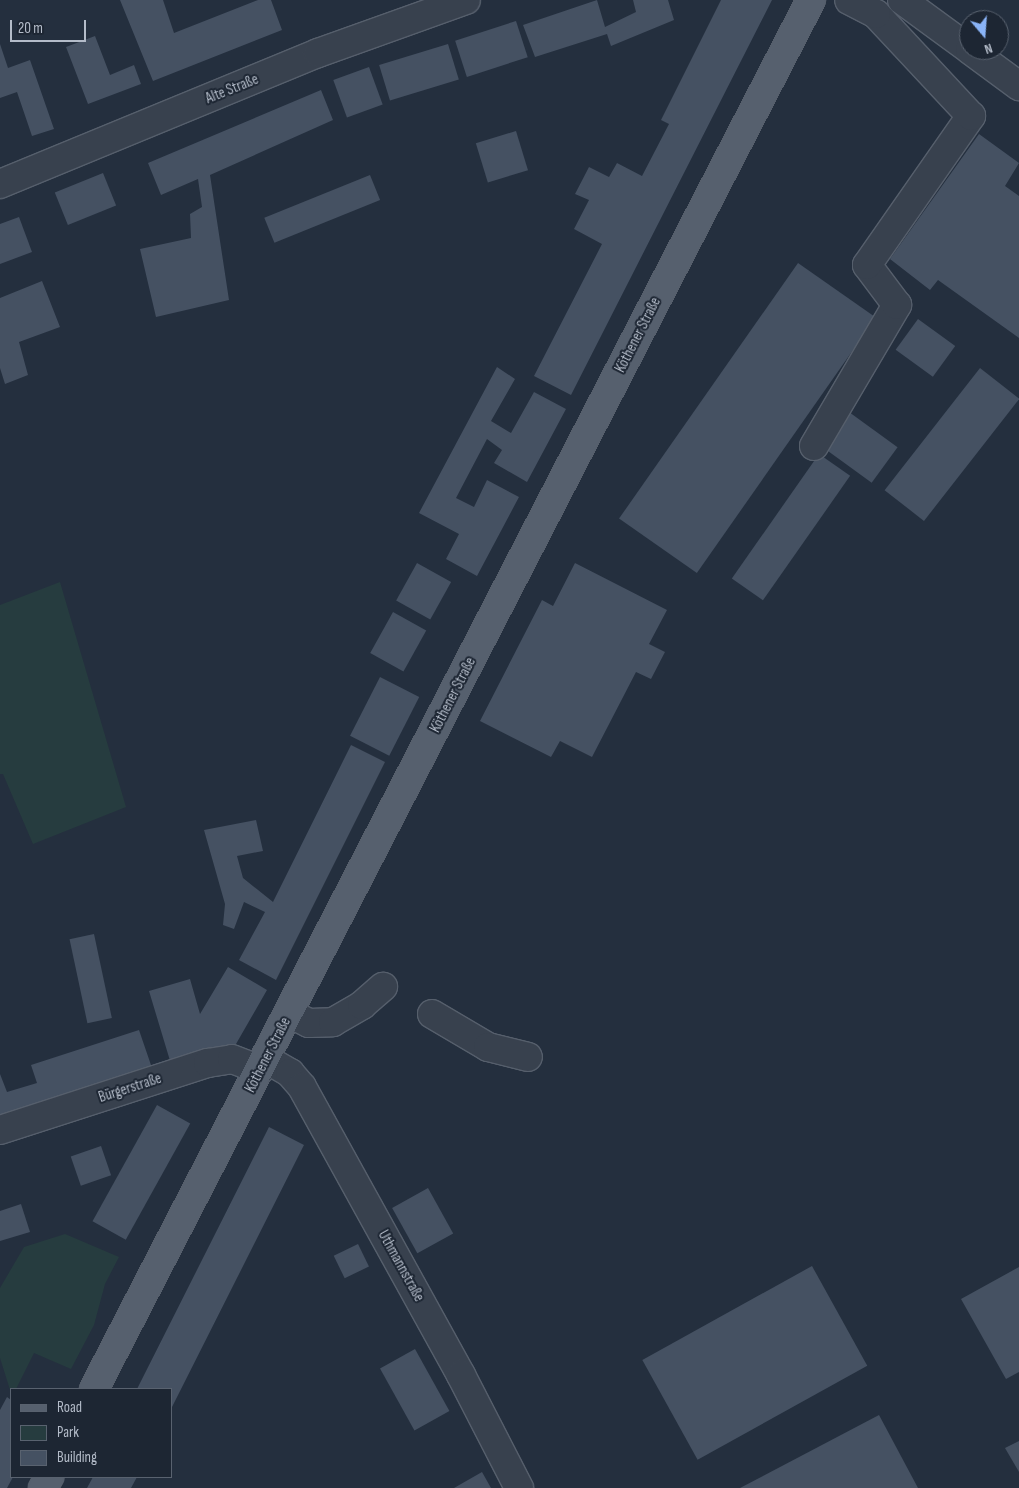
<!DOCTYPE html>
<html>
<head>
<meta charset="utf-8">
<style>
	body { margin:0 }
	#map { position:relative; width:1019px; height:1488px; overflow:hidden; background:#242f3e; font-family:"Sofia Sans Condensed",sans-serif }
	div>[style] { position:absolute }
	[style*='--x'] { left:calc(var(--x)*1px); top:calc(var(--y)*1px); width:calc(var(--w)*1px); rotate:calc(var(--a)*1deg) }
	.green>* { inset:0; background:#263c3f }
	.building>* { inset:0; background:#455162; transform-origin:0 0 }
	.roads { filter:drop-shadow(1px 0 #565f6c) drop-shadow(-1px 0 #565f6c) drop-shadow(0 1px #565f6c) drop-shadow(0 -1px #565f6c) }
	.minor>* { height:28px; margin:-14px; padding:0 14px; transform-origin:14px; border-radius:14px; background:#38414e }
	.major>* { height:28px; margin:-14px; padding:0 14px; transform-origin:14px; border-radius:14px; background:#56606e }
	span { translate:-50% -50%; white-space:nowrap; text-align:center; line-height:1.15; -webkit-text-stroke:4px #1d2633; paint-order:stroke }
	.street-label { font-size:15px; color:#b4bcc9 }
	.legend { position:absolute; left:10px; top:1388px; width:162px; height:90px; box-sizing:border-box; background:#1d2633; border:1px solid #59626f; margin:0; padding:6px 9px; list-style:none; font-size:15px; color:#b4bcc9 }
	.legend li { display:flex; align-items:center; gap:10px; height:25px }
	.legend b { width:25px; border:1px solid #59626f }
	.north { position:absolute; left:959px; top:10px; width:50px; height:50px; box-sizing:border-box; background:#1d2633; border:1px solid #59626f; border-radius:50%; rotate:162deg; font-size:14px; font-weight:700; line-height:20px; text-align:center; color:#b4bcc9 }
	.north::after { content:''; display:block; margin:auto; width:18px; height:22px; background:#8ab4f8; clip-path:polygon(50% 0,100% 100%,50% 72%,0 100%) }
	.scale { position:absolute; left:10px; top:20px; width:76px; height:22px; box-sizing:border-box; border:2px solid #b4bcc9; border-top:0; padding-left:6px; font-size:15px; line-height:18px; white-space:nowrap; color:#b4bcc9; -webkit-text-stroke:4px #1d2633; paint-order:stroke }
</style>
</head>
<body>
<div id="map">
	<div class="green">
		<div style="clip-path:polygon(60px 582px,126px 807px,33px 844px,3px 774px,0 774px,0 605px)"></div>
		<div style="clip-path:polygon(65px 1234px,119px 1257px,105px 1284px,94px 1325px,71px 1369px,34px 1353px,16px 1389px,11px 1389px,11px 1393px,0 1358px,0 1288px,24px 1247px)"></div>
	</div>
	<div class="building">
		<div style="clip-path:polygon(120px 0,163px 0,174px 33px,258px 0,271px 0,282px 30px,153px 81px)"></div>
		<div style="clip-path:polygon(597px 0,605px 27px,636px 12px,633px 0,668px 0,674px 20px,611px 46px,607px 34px,535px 57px,523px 25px)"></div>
		<div style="clip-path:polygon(721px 0,772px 0,571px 395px,534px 376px,602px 244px,574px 229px,589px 200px,575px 194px,589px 167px,609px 177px,617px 163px,642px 176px,669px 124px,661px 120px)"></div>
		<div style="left:516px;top:21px;width:38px;height:64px;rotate:72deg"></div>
		<div style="clip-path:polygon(95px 36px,110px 75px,134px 65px,141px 84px,88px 104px,66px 47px)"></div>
		<div style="clip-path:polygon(0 44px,8px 68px,30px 60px,54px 129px,32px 136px,17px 92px,0 98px)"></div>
		<div style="left:448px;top:44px;width:37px;height:72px;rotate:73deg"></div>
		<div style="left:369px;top:67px;width:40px;height:38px;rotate:70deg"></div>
		<div style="clip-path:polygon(321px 90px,333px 120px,210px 175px,229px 300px,156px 317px,140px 249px,191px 238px,190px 214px,202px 207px,198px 179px,161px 195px,148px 163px)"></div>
		<div style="left:516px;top:131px;width:41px;height:42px;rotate:73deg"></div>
		<div style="clip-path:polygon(979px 134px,1019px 163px,1005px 186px,1019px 196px,1019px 338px,938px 280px,930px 290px,890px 259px)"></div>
		<div style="left:103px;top:173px;width:35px;height:52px;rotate:68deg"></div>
		<div style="left:370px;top:175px;width:27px;height:114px;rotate:68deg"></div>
		<div style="clip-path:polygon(19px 217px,32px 252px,0 264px,0 224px)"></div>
		<div style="left:798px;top:263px;width:95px;height:312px;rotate:35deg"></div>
		<div style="clip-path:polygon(42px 281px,60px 327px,19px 342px,28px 375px,5px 384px,0 368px,0 298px)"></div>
		<div style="left:918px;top:319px;width:46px;height:38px;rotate:36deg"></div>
		<div style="clip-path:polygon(497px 367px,515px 379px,491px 421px,511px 433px,534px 392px,566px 409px,527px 482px,494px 463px,502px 450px,487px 439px,456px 498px,474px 507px,487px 480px,519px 497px,477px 576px,446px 559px,459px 534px,419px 513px)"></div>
		<div style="left:980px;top:368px;width:50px;height:155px;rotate:38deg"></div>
		<div style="left:849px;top:412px;width:60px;height:44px;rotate:36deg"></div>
		<div style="left:819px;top:454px;width:38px;height:152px;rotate:35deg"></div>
		<div style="left:417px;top:563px;width:39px;height:43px;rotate:29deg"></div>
		<div style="clip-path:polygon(575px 563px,667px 610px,649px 644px,665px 652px,651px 679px,636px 672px,592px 757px,560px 741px,551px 757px,480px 721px,542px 600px,553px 606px)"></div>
		<div style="left:393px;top:612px;width:38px;height:47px;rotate:29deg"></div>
		<div style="left:380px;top:677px;width:44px;height:66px;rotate:27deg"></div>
		<div style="clip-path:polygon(351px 745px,385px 762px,276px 980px,239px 960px,265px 912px,244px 902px,234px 929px,223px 925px,225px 904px,204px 830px,256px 820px,263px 851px,237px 856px,243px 878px,273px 902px)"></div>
		<div style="left:94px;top:934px;width:86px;height:25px;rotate:78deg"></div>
		<div style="clip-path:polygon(228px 967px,267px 990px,236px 1044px,171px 1064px,149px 991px,190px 979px,200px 1014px)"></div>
		<div style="clip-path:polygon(139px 1030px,152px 1068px,0 1116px,0 1074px,7px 1092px,37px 1083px,31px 1065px)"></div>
		<div style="left:157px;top:1105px;width:38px;height:133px;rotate:29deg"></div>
		<div style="clip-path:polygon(269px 1127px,304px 1145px,171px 1409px,171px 1389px,137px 1389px)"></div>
		<div style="left:101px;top:1146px;width:31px;height:32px;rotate:71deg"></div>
		<div style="left:428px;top:1188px;width:52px;height:41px;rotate:61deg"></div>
		<div style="clip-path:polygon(21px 1204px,30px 1232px,0 1241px,0 1211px)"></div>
		<div style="left:358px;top:1244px;width:25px;height:27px;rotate:64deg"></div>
		<div style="left:812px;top:1266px;width:114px;height:194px;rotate:61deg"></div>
		<div style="clip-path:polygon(1019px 1267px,1019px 1372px,1006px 1379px,961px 1299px)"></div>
		<div style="left:415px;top:1349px;width:71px;height:40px;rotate:61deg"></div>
		<div style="clip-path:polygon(7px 1397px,11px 1400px,13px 1477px,7px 1488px,0 1488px,0 1410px)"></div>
		<div style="clip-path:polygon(879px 1415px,918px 1488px,740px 1488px)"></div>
		<div style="clip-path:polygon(1019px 1441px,1019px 1472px,1005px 1448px)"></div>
		<div style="clip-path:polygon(482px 1472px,491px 1488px,454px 1488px)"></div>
		<div style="clip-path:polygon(93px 1477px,137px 1477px,131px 1488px,87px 1488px)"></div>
	</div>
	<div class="roads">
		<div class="minor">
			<div style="--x:902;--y:0;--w:83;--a:36.2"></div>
			<div style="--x:970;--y:50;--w:61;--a:36.3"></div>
			<div style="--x:0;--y:184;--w:344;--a:-22.4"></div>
			<div style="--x:318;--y:53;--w:157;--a:-19.7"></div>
			<div style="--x:814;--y:446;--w:164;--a:-59.5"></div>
			<div style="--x:897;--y:305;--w:50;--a:-126.9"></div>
			<div style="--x:867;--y:265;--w:182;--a:-55.1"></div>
			<div style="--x:971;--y:116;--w:139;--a:-133"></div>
			<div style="--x:876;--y:14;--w:30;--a:-153"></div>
			<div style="--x:289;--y:1013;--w:22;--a:27"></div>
			<div style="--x:309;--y:1023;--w:24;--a:-2"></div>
			<div style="--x:333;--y:1022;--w:34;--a:-30"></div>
			<div style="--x:362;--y:1005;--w:28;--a:-41"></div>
			<div style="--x:432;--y:1014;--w:65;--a:30.5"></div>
			<div style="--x:488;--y:1047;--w:41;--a:14"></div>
			<div style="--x:266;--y:1059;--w:28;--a:30"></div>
			<div style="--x:290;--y:1073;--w:18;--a:49"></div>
			<div style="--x:302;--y:1087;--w:329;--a:61.1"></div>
			<div style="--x:461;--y:1375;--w:127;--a:62.8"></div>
			<div style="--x:0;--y:1130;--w:219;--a:-17.9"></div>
			<div style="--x:208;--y:1063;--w:24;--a:-9"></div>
			<div style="--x:232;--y:1059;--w:30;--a:21"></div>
		</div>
		<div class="major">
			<div style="--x:94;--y:1389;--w:1563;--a:-62.7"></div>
			<div style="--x:43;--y:1488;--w:13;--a:-61"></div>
		</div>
	</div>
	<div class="street-label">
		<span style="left:232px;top:89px;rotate:-22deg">Alte Straße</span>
		<span style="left:638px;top:335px;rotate:-63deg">Köthener Straße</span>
		<span style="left:453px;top:695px;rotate:-63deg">Köthener Straße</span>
		<span style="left:268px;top:1055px;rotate:-63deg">Köthener Straße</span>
		<span style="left:130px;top:1088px;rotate:-18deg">Bürgerstraße</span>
		<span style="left:401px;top:1266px;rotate:61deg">Uthmannstraße</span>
	</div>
	<ul class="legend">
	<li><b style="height:6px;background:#56606e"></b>Road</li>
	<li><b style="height:14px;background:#263c3f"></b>Park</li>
	<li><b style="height:14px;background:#455162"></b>Building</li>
	</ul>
	<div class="north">N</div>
	<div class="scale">20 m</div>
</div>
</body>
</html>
